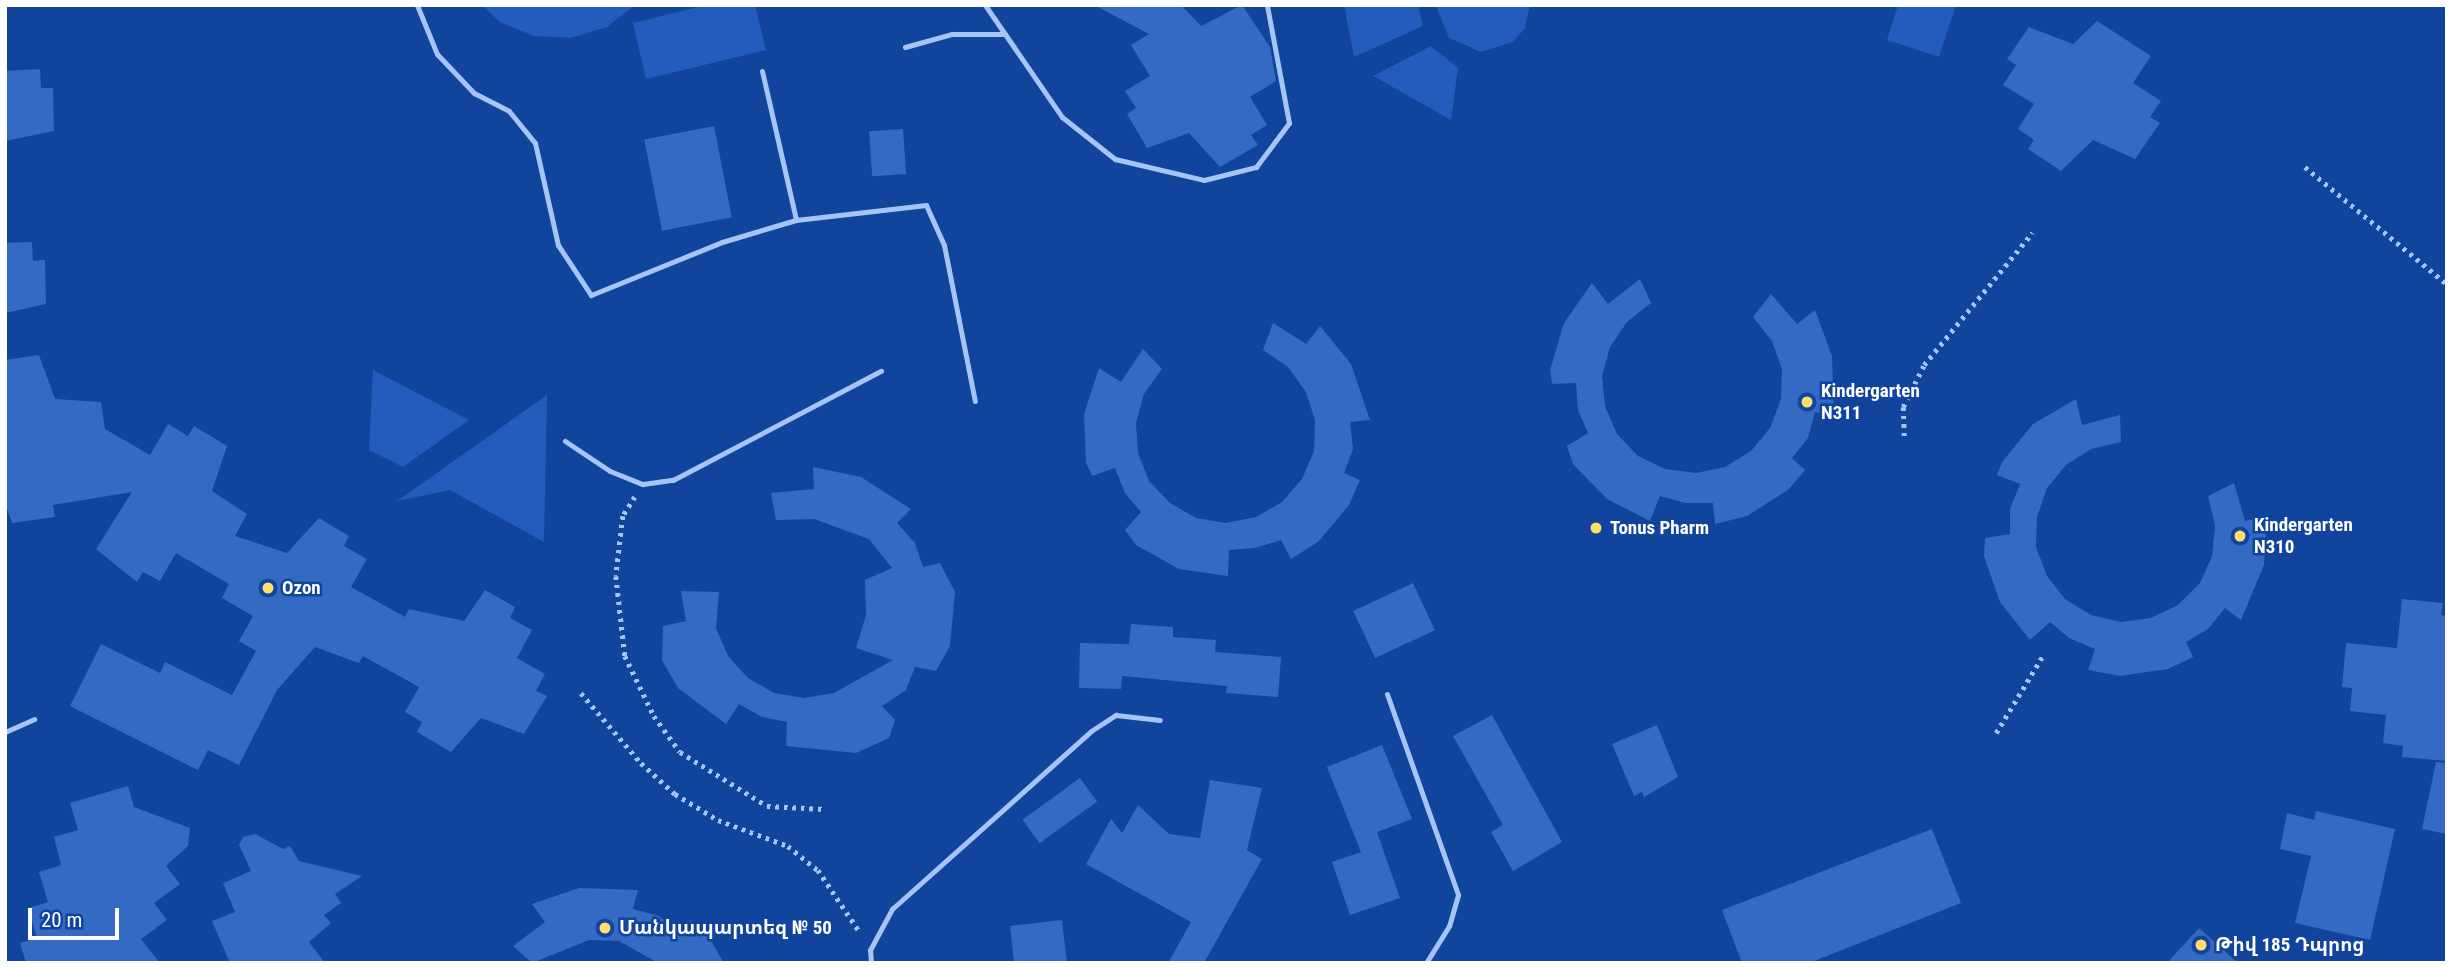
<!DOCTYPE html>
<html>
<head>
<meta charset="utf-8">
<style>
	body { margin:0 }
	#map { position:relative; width:2452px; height:968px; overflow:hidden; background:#11449d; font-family:"Roboto Condensed","Noto Sans Armenian",sans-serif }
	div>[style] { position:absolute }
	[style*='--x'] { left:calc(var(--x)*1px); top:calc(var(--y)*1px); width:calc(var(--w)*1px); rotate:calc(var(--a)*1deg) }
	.green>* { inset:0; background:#235cbc }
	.building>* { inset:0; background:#346ac3; transform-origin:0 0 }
	.path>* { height:4.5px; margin-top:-2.25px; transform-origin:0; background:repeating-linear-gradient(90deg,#a6c4f5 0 3.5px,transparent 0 8.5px) }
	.service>* { height:5px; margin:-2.5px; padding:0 2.5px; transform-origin:2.5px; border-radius:2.5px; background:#a6c4f5 }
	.dots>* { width:19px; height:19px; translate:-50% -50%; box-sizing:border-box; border:4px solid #11449d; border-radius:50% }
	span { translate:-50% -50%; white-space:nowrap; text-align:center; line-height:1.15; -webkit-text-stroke:5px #11449d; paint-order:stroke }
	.poi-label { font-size:19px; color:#fff; font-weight:700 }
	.left { translate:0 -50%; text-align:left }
	.frame { position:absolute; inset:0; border:7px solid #fff; pointer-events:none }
	.scale { position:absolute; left:28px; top:908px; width:91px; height:32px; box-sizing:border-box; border:4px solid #fff; border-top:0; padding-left:9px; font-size:21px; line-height:24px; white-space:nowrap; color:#fff; -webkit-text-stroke:5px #11449d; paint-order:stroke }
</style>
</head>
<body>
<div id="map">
	<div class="green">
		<div style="clip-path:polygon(482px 5px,635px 5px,607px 27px,571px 38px,534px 36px,500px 22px)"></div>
		<div style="clip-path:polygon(706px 5px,755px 5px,766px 50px,646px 79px,633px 23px)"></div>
		<div style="clip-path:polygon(1344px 5px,1418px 5px,1423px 26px,1354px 57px)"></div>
		<div style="clip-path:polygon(1530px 5px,1525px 28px,1513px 42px,1481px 52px,1449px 38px,1436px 6px)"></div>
		<div style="clip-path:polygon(1898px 5px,1956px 5px,1939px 57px,1887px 40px)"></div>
		<div style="clip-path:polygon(1431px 46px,1458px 68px,1451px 120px,1373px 76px)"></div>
		<div style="clip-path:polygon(373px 370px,469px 420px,403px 467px,369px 450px)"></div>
		<div style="clip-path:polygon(547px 395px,544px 542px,450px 490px,397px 501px)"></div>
	</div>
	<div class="building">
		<div style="clip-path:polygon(1094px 5px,1181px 5px,1201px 26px,1242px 5px,1270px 47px,1276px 81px,1250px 97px,1267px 125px,1251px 135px,1258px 145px,1220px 167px,1189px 133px,1147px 148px,1127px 114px,1136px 108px,1125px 91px,1150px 76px,1131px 45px,1149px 34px)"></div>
		<div style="clip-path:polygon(2097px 21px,2151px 56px,2133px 83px,2161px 101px,2150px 117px,2160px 123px,2135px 159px,2093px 140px,2061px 171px,2028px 149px,2034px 140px,2018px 129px,2034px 104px,2003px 85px,2016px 65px,2007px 59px,2029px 27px,2073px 44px)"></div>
		<div style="clip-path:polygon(40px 69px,41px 88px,53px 88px,54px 131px,5px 141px,5px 71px)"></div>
		<div style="left:714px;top:126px;width:93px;height:71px;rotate:79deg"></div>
		<div style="left:903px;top:129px;width:45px;height:34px;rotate:86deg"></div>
		<div style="clip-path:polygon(32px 242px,33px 261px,45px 260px,46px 304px,5px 313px,5px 243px)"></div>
		<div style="clip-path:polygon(1640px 279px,1651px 303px,1627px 322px,1610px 347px,1602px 376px,1605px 406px,1617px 434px,1638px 456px,1665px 469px,1696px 473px,1725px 467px,1751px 451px,1770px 428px,1781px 399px,1782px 369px,1772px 341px,1753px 317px,1771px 294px,1797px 324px,1815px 310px,1832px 356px,1834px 416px,1815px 412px,1808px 438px,1792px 458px,1805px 470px,1788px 490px,1747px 516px,1715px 524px,1713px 503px,1685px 503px,1660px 496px,1650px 521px,1607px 499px,1573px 464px,1567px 446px,1588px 433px,1578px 410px,1576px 383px,1552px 384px,1550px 370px,1564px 323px,1592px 283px,1608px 304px)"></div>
		<div style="clip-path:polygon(1273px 323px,1306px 344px,1320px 326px,1351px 364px,1370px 420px,1350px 422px,1353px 449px,1344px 473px,1360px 480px,1349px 505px,1318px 542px,1291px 559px,1281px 540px,1255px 548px,1229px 550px,1228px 576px,1179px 569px,1136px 545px,1125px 530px,1141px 512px,1125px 493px,1115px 468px,1092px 476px,1086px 463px,1084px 414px,1099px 368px,1121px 382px,1143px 349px,1162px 369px,1144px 394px,1136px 423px,1138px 453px,1149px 481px,1170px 503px,1196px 518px,1226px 523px,1256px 517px,1282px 502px,1302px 479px,1314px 451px,1315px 420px,1306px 392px,1288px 367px,1263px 350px)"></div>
		<div style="clip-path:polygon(39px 355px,55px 399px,101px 402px,105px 429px,150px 455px,168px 424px,188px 436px,194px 426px,227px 446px,212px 491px,247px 514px,235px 536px,287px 553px,319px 518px,349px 536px,344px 546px,367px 559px,351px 587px,405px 617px,409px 609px,464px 621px,485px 590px,515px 607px,510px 618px,532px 630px,517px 658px,545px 674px,536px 691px,547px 696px,524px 734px,481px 718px,451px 752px,417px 732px,422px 722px,405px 712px,419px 687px,363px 656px,359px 663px,315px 647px,277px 690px,239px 765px,208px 750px,198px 770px,70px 706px,101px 644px,160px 673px,165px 662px,232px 695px,256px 651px,239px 641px,253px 616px,222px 598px,229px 584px,176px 553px,160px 581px,143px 572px,137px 582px,96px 549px,132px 492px,53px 505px,55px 517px,12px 523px,5px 503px,5px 360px)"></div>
		<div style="clip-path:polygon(2076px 399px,2082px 425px,2120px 415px,2121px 442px,2091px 449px,2066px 465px,2047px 488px,2037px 517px,2036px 547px,2047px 576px,2065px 599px,2091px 615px,2121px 622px,2151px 618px,2178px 605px,2200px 583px,2212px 556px,2215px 526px,2208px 496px,2234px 483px,2245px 521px,2267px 516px,2264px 565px,2241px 620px,2225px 608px,2208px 629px,2186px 642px,2193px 657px,2168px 669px,2120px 676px,2088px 670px,2095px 649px,2069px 638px,2050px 622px,2030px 640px,2000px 602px,1984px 556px,1985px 538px,2010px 534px,2010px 509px,2020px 484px,1997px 475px,2002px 462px,2033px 424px)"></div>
		<div style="clip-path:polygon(813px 467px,861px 477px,911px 509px,897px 523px,915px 543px,923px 567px,940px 563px,955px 592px,950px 646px,936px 671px,915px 667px,906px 690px,882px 706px,895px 720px,889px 738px,856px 753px,786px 746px,787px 722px,762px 717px,739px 704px,726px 724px,678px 688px,662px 660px,663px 626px,686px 621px,681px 591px,719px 592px,716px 628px,728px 656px,748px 678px,774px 693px,804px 698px,834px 693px,893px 660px,856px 648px,866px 615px,865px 580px,892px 568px,869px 539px,814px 519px,776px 520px,771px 493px,814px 489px)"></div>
		<div style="left:1413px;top:583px;width:52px;height:66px;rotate:65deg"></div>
		<div style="clip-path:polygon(2402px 599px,2443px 603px,2441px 615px,2447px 616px,2447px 761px,2402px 757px,2403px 746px,2383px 743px,2386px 715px,2350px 711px,2352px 688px,2342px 687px,2346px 643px,2397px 648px)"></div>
		<div style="clip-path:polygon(1131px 624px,1173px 627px,1173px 637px,1216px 640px,1215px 652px,1281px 657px,1278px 697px,1226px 693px,1227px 686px,1122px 676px,1121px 689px,1079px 688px,1080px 643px,1129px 644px)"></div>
		<div style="clip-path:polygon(1492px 715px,1562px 842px,1513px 871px,1491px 832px,1503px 825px,1453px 736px)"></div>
		<div style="clip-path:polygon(1657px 725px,1678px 777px,1644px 797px,1642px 792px,1634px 796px,1612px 744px)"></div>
		<div style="clip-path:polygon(1382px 745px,1412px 819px,1377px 832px,1400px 898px,1350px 915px,1332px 862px,1361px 852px,1327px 767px)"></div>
		<div style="clip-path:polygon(2436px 762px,2447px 763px,2447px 834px,2422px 829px)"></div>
		<div style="left:1080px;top:778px;width:29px;height:71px;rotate:54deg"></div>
		<div style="clip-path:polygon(1210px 780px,1262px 788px,1247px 850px,1262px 859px,1204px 963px,1168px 963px,1191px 922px,1086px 864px,1111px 819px,1122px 833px,1138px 805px,1169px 834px,1200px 838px)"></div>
		<div style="clip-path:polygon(128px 786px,134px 807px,190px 828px,188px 846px,166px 866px,180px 884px,154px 903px,167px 920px,141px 939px,160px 963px,26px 963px,20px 943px,37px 938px,28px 908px,48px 902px,39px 872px,61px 865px,54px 837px,78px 830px,70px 803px)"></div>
		<div style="clip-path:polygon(2316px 811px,2395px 829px,2370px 940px,2295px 923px,2311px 856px,2280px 849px,2287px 813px,2314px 820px)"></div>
		<div style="clip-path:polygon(1932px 829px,1961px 903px,1809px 963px,1742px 963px,1722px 910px)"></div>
		<div style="clip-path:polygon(255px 834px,283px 849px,290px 846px,299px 861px,362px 876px,335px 894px,341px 903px,324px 915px,331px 923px,309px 942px,325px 963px,230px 963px,212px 921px,235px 912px,223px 883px,251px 871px,239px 845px,243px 837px)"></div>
		<div style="clip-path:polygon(579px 888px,638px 890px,633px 909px,659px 916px,679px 933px,691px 920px,710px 939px,724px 963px,658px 963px,619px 941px,589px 940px,532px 963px,513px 946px,545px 922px,532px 904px)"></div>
		<div style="clip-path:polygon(1062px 920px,1067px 963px,1014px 963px,1010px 926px)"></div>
		<div style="clip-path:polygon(2199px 928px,2238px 963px,2167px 963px)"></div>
	</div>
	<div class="path">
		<div style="--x:2305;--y:167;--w:184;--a:39.5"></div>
		<div style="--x:1904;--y:436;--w:29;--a:-92"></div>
		<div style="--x:1903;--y:407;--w:47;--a:-63.4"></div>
		<div style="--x:1924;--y:365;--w:171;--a:-50.7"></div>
		<div style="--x:635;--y:497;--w:22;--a:122"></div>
		<div style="--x:623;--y:516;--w:60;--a:96.7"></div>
		<div style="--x:616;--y:576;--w:81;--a:83.6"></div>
		<div style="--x:625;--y:656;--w:67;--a:64.2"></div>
		<div style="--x:654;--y:716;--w:44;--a:54.2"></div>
		<div style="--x:680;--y:752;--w:102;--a:31.8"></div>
		<div style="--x:767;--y:806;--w:57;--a:3"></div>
		<div style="--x:581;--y:693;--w:92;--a:49.4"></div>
		<div style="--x:641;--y:763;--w:46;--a:42.4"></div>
		<div style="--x:675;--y:794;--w:50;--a:31.2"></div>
		<div style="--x:718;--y:820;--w:75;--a:20.4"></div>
		<div style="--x:788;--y:846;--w:38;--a:39"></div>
		<div style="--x:818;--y:870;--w:73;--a:56.1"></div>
		<div style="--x:1996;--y:733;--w:89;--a:-58.8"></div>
	</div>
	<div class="service">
		<div style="--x:417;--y:5;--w:53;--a:67.8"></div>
		<div style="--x:437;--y:54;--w:54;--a:46.5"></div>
		<div style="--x:474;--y:93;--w:39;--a:27"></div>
		<div style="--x:509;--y:111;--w:41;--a:50.9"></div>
		<div style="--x:535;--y:143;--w:105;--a:77.3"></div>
		<div style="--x:558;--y:245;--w:60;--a:56.6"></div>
		<div style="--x:591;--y:295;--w:141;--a:-22"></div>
		<div style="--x:722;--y:242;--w:77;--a:-16.6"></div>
		<div style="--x:796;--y:220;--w:131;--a:-6.6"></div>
		<div style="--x:926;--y:205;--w:44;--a:65.8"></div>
		<div style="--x:944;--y:245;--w:159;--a:78.8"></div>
		<div style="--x:985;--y:5;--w:136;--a:55.5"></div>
		<div style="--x:1062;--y:117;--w:68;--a:38.4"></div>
		<div style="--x:1115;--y:159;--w:91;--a:13.3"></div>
		<div style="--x:1204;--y:180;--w:54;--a:-14"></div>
		<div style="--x:1256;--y:167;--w:55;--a:-53.1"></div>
		<div style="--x:1289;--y:123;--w:120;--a:-100.6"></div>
		<div style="--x:905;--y:47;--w:49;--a:-15.5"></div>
		<div style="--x:952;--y:34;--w:53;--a:0"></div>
		<div style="--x:762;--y:71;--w:153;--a:77.1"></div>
		<div style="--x:565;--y:441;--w:54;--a:33.7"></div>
		<div style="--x:610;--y:471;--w:35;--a:22"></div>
		<div style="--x:643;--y:484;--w:30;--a:-8"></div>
		<div style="--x:673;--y:480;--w:235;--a:-27.7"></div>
		<div style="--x:1387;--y:694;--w:213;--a:70.5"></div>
		<div style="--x:1458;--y:895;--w:32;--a:106"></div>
		<div style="--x:1449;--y:926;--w:44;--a:121.9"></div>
		<div style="--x:5;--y:732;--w:32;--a:-24"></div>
		<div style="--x:871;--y:963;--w:13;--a:-94"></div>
		<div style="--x:870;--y:950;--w:47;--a:-61.8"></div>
		<div style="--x:892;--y:909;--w:267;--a:-41.8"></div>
		<div style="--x:1091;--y:731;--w:30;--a:-33"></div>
		<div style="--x:1116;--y:715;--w:44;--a:6.5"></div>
	</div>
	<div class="dots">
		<div style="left:1807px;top:402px;background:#ffdf6a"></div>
		<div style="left:1596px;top:528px;background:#ffdf6a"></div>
		<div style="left:2240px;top:536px;background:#ffdf6a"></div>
		<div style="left:268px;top:588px;background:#ffdf6a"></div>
		<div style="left:605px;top:928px;background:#ffdf6a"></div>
		<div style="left:2201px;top:945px;background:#ffdf6a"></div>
	</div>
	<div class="poi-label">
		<span class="left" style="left:1821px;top:402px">Kindergarten<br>N311</span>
		<span class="left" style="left:2254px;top:536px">Kindergarten<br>N310</span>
		<span class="left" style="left:1610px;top:528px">Tonus Pharm</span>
		<span class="left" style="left:282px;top:588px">Ozon</span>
		<span class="left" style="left:619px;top:928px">Մանկապարտեզ № 50</span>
		<span class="left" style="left:2215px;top:945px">Թիվ 185 Դպրոց</span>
	</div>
	<div class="frame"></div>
	<div class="scale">20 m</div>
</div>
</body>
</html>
